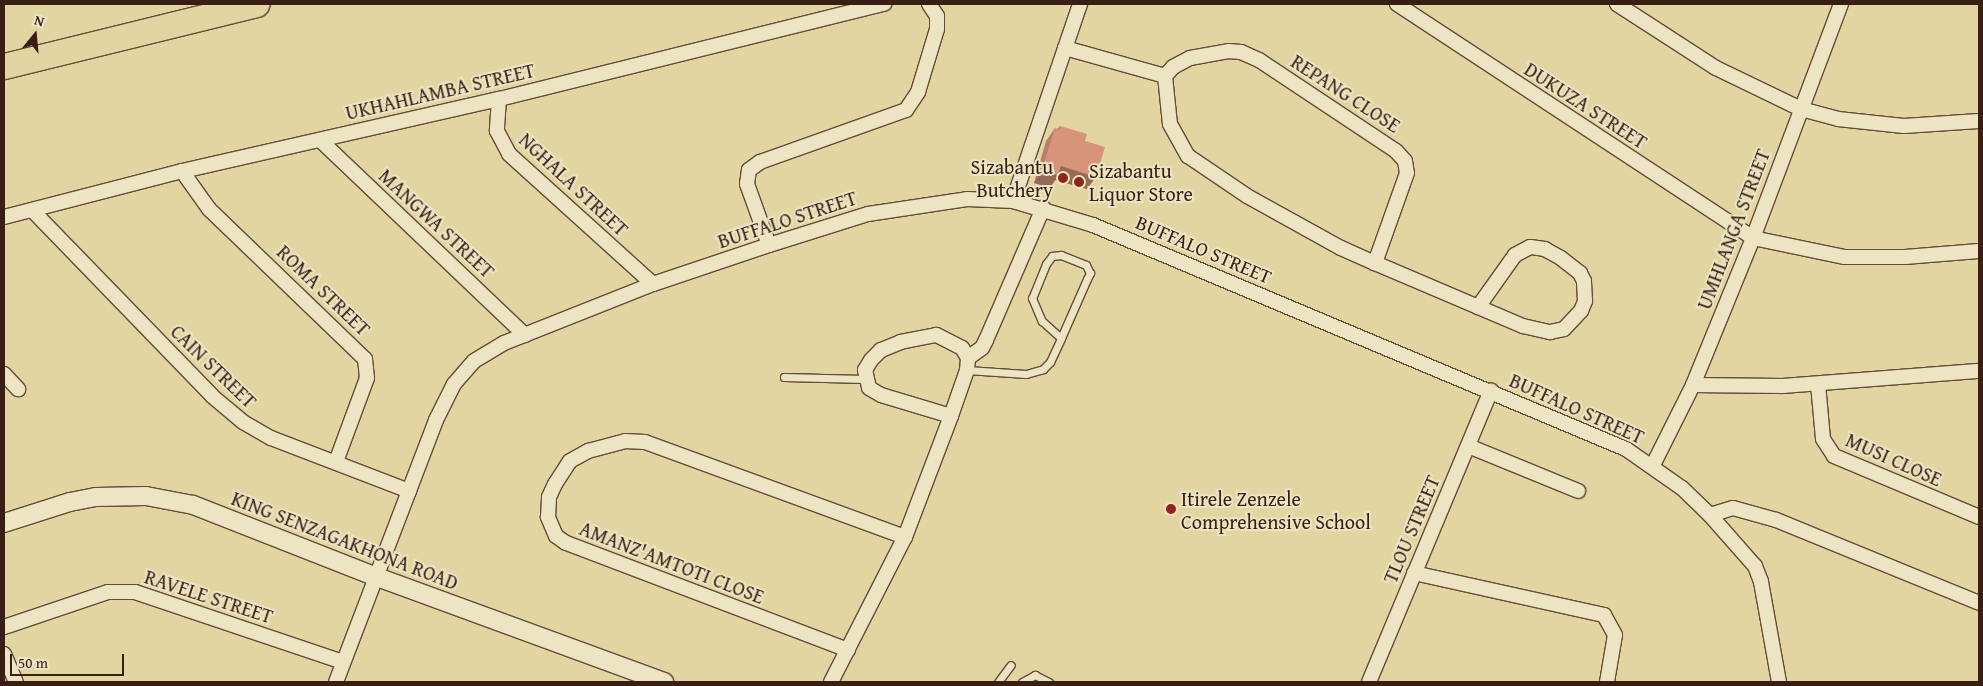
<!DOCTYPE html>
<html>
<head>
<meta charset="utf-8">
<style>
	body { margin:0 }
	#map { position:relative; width:1983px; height:686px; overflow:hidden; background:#e3d5a2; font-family:"Gentium Book Plus",serif }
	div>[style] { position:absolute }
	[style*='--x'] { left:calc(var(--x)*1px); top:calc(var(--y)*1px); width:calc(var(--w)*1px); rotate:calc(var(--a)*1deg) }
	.roads { filter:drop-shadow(1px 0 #644c38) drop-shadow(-1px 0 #644c38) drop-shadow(0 1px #644c38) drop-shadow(0 -1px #644c38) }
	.service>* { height:7px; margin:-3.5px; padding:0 3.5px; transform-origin:3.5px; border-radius:3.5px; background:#ede4c3 }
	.minor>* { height:14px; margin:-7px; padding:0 7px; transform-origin:7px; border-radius:7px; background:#ede4c3 }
	.tertiary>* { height:18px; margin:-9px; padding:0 9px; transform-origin:9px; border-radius:9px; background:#ede4c3 }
	.motorway>* { height:25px; margin:-12.5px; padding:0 12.5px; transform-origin:12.5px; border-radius:12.5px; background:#e3d5a2 }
	.wall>* { inset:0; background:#b97f6a }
	.shaded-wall>* { inset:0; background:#966856 }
	.building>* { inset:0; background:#d7947b }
	.dots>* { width:14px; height:14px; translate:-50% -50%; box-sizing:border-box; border:2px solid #ede4c3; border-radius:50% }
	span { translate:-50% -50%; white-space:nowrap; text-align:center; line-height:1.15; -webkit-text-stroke:4px #ede4c3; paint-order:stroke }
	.street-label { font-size:20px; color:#391e14 }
	.poi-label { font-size:20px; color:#391e14 }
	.right { translate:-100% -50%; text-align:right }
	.left { translate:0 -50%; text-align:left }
	.frame { position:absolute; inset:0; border:5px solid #391e14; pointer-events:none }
	.north { position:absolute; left:10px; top:10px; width:50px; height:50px; -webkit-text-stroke:4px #ede4c3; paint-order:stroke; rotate:17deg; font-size:14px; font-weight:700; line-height:20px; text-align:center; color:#391e14 }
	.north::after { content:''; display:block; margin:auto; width:18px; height:22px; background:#391e14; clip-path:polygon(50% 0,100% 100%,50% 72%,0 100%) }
	.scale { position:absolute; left:10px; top:654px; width:114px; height:22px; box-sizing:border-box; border:2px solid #391e14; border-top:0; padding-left:6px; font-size:15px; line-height:18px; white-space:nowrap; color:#391e14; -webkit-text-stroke:4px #ede4c3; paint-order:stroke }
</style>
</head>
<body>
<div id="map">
	<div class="roads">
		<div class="service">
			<div style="--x:967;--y:370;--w:59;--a:3.9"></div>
			<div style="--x:1026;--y:374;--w:18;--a:-16"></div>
			<div style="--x:1043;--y:369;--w:10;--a:-45"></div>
			<div style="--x:1050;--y:362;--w:26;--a:-65"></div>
			<div style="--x:1061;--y:338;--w:64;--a:-66.2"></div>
			<div style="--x:1087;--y:279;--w:7;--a:-63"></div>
			<div style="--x:1090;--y:273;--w:9;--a:-117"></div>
			<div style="--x:1086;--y:265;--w:27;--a:-158"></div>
			<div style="--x:1061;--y:255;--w:9;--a:174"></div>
			<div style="--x:1052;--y:256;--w:10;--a:127"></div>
			<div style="--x:1046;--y:264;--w:37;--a:112"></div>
			<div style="--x:1032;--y:298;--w:25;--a:67"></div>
			<div style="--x:1042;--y:321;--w:25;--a:42"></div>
			<div style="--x:784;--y:377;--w:81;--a:1.4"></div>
			<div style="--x:998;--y:682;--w:21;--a:-53"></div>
			<div style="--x:1022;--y:682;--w:15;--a:-28"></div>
			<div style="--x:1035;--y:675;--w:16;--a:27"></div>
		</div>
		<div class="minor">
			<div style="--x:1397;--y:4;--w:426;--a:33.3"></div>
			<div style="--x:1753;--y:238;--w:94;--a:11.7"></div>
			<div style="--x:1845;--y:257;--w:60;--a:0"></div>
			<div style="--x:1905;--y:257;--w:74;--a:-4.6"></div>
			<div style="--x:1617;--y:4;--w:118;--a:32.9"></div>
			<div style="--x:1716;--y:68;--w:94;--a:25.8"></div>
			<div style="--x:1801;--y:109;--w:38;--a:15"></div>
			<div style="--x:1838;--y:119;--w:66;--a:6.1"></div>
			<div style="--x:1904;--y:126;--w:75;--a:-3.8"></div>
			<div style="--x:1065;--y:48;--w:104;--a:15.6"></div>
			<div style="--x:1165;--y:76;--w:12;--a:-48"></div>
			<div style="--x:1173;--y:67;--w:19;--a:-28"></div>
			<div style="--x:1190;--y:58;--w:39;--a:-10"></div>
			<div style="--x:1228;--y:51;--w:13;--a:4"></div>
			<div style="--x:1241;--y:52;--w:20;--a:24"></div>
			<div style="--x:1259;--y:60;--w:164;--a:33.6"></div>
			<div style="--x:1396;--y:151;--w:13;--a:48"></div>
			<div style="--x:1405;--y:161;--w:12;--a:81"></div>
			<div style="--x:1407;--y:173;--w:96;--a:109.6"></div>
			<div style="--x:1165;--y:76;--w:48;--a:84.1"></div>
			<div style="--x:1170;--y:124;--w:37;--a:61"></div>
			<div style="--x:1188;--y:156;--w:71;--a:34.1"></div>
			<div style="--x:1247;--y:196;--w:107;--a:29"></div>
			<div style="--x:1341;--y:248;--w:37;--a:24"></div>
			<div style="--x:1375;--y:263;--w:161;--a:23.1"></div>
			<div style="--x:1523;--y:326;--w:28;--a:13"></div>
			<div style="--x:1550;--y:332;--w:14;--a:-12"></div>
			<div style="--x:1564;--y:329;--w:25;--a:-47"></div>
			<div style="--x:1581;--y:311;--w:11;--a:-68"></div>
			<div style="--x:1585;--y:301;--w:20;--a:-93"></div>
			<div style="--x:1584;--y:281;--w:9;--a:-117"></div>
			<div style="--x:1580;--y:273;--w:24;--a:-142"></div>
			<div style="--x:1561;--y:258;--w:18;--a:-151"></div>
			<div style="--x:1545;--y:249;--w:15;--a:-172"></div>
			<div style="--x:1530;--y:247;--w:17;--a:152"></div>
			<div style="--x:1515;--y:255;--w:64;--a:125.4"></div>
			<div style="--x:499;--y:99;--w:32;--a:94"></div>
			<div style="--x:497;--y:131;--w:26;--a:62"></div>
			<div style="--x:509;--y:154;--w:194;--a:42.1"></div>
			<div style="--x:320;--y:140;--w:283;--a:43.6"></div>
			<div style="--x:182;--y:171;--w:47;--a:54.6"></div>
			<div style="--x:209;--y:209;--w:216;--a:43.9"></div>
			<div style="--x:365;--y:359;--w:19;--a:84"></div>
			<div style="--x:367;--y:378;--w:90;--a:110.3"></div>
			<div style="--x:1013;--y:201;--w:208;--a:-71.2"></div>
			<div style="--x:32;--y:210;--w:259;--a:45.9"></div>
			<div style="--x:212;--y:396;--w:40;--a:40"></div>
			<div style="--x:243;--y:422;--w:32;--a:30"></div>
			<div style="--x:271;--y:438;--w:148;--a:21"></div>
			<div style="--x:4;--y:217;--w:184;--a:-14.5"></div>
			<div style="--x:182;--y:171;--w:325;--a:-12.8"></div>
			<div style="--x:499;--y:99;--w:397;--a:-13.9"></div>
			<div style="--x:769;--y:245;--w:65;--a:-109.8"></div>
			<div style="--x:747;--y:184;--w:14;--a:-82"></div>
			<div style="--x:749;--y:170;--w:14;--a:-36"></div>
			<div style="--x:760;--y:162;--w:155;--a:-19.6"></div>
			<div style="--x:906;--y:110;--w:22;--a:-56"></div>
			<div style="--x:918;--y:92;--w:66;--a:-73.2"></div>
			<div style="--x:937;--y:29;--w:13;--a:-90"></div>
			<div style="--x:937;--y:16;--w:14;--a:-124"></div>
			<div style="--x:968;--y:358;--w:17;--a:-36"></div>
			<div style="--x:982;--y:348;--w:9;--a:-63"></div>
			<div style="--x:986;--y:340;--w:144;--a:-66.6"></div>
			<div style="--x:4;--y:374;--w:21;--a:47"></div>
			<div style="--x:1818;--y:384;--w:55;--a:84.8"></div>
			<div style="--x:1823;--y:439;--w:20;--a:57"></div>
			<div style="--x:1834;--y:456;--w:157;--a:22.8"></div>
			<div style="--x:1693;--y:385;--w:90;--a:0.6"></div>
			<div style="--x:1783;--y:386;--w:197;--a:-4.4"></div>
			<div style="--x:1468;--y:446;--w:119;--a:22.2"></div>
			<div style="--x:1653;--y:465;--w:89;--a:-63.4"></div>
			<div style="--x:1693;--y:385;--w:159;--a:-67.8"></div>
			<div style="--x:1753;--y:238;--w:250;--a:-69.4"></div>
			<div style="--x:1710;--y:515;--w:24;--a:-17"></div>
			<div style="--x:1733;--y:508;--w:45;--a:15.6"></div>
			<div style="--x:1776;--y:520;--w:219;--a:22.2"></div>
			<div style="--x:1414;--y:573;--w:195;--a:12.5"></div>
			<div style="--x:1604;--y:615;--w:23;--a:61"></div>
			<div style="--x:1615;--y:635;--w:48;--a:99.7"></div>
			<div style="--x:4;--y:627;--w:110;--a:-18.6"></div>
			<div style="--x:108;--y:592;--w:27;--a:0"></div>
			<div style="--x:135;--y:592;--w:219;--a:18.6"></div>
			<div style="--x:848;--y:650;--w:302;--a:-159.2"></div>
			<div style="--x:566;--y:543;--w:12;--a:-145"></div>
			<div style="--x:556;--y:536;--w:21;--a:-113"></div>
			<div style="--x:548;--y:517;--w:20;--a:-87"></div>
			<div style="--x:549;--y:497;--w:14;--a:-65"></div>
			<div style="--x:555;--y:484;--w:27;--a:-57"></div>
			<div style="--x:570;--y:461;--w:21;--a:-29"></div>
			<div style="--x:588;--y:451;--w:38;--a:-15"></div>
			<div style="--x:625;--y:441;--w:20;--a:3"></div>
			<div style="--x:645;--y:442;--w:277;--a:20.1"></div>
			<div style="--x:4;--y:654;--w:30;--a:67"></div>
			<div style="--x:336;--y:682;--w:280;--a:-69.1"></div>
			<div style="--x:436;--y:420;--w:40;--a:-63.4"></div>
			<div style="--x:454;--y:384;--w:30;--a:-49"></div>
			<div style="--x:474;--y:361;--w:35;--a:-31"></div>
			<div style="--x:504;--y:343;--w:160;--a:-21.6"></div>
			<div style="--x:653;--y:284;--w:122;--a:-18.6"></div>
			<div style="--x:769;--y:245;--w:104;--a:-17.4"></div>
			<div style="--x:868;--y:214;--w:100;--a:-8.6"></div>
			<div style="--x:967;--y:199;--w:46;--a:2.5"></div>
			<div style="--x:1013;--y:201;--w:84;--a:16.7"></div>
			<div style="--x:1093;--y:225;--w:578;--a:22.8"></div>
			<div style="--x:1626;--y:449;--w:68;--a:34.9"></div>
			<div style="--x:1682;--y:488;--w:39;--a:44"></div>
			<div style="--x:1710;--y:515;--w:68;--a:48.6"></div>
			<div style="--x:1755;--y:566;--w:17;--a:69"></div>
			<div style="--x:1761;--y:582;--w:102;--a:79.8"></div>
			<div style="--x:831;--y:682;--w:163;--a:-63"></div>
			<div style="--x:905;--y:537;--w:129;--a:-69.2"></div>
			<div style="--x:951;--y:416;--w:49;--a:-70.8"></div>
			<div style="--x:967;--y:370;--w:12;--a:-85"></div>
			<div style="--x:968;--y:358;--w:12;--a:-121"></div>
			<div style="--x:962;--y:348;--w:29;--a:-153"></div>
			<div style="--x:936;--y:335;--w:36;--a:169"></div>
			<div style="--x:901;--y:342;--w:22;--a:158"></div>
			<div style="--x:881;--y:350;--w:14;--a:135"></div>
			<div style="--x:871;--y:360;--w:12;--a:121"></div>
			<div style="--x:865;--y:370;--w:18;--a:77"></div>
			<div style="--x:869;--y:388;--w:14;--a:30"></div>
			<div style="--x:881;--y:395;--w:73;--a:16.7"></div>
			<div style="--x:1369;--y:682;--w:316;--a:-67.3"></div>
		</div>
		<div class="tertiary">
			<div style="--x:4;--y:523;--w:69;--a:-17.7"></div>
			<div style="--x:70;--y:502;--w:26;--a:-11"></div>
			<div style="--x:96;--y:497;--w:50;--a:-1.1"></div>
			<div style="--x:146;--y:496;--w:48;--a:10.8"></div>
			<div style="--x:193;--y:505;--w:198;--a:21.4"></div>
			<div style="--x:377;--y:577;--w:306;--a:20.1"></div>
		</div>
		<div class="motorway">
			<div style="--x:4;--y:66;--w:260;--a:-13.8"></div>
		</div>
	</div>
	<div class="wall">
		<div style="clip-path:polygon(1060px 126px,1085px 141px,1087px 189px,1055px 180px,1050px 188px,1034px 183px,1046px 141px,1055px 128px,1057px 129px)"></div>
	</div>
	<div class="shaded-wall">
		<div style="clip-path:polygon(1061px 166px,1096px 177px,1087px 189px,1055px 180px,1050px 188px,1034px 183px,1042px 170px)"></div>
	</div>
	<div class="building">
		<div style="clip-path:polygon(1060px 126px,1087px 134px,1085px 141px,1105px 147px,1096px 177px,1061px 166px,1058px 175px,1042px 170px,1055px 128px,1059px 130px)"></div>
	</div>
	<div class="dots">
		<div style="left:1063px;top:178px;background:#8f2418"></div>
		<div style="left:1079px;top:182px;background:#8f2418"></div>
		<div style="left:1171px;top:509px;background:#8f2418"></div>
	</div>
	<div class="street-label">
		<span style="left:440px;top:91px;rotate:-13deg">UKHAHLAMBA STREET</span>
		<span style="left:1346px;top:93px;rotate:33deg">REPANG CLOSE</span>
		<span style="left:1586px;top:105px;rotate:33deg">DUKUZA STREET</span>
		<span style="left:574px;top:184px;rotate:43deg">NGHALA STREET</span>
		<span style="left:787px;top:219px;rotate:-18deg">BUFFALO STREET</span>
		<span style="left:437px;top:223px;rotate:43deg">MANGWA STREET</span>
		<span style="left:1733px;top:229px;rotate:-69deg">UMHLANGA STREET</span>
		<span style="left:1204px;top:249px;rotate:23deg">BUFFALO STREET</span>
		<span style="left:324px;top:290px;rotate:44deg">ROMA STREET</span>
		<span style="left:214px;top:366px;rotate:44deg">CAIN STREET</span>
		<span style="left:1577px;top:408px;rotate:24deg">BUFFALO STREET</span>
		<span style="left:1894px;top:459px;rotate:24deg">MUSI CLOSE</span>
		<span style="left:1411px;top:529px;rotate:-67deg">TLOU STREET</span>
		<span style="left:345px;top:540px;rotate:21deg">KING SENZAGAKHONA ROAD</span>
		<span style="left:672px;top:562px;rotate:21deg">AMANZ'AMTOTI CLOSE</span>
		<span style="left:209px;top:596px;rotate:18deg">RAVELE STREET</span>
	</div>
	<div class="poi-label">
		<span class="right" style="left:1053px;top:178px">Sizabantu<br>Butchery</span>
		<span class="left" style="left:1089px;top:182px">Sizabantu<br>Liquor Store</span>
		<span class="left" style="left:1181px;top:510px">Itirele Zenzele<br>Comprehensive School</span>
	</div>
	<div class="frame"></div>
	<div class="north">N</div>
	<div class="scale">50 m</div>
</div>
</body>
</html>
